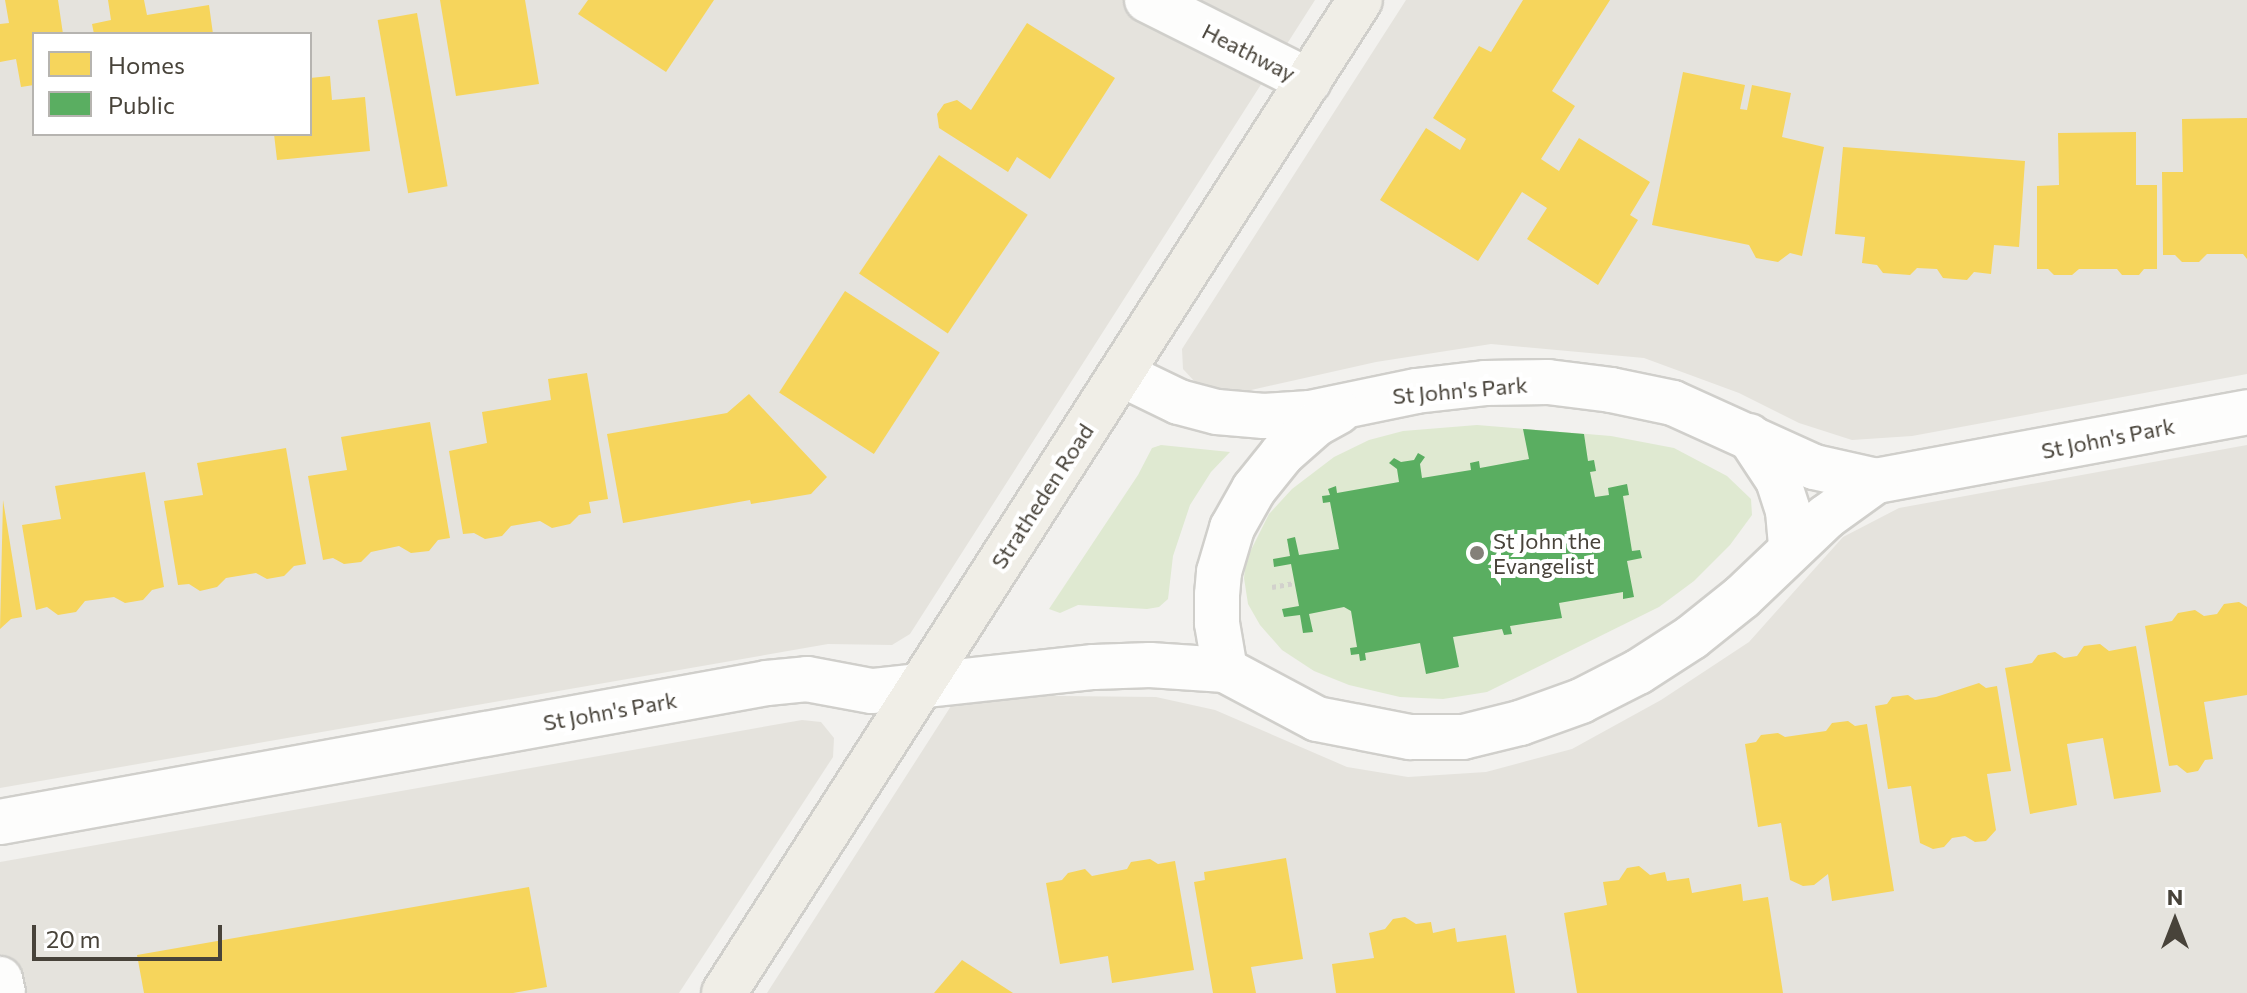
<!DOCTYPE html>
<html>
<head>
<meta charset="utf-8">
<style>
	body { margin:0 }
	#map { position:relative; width:2247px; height:993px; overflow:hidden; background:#f2f1ee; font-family:Commissioner,sans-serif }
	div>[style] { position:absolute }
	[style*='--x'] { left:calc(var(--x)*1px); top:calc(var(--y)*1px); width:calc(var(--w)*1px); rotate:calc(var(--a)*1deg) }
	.residential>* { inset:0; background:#e5e3dd }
	.green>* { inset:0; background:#dfe9d1 }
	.homes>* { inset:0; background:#f6d55c; transform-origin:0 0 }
	.public>* { inset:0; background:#5aae61 }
	.path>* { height:5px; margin-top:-2.5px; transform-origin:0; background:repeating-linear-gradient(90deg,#d2d1cc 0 4px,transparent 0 8px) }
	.roads { filter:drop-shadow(2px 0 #d0cfcb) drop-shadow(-2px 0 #d0cfcb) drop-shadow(0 2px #d0cfcb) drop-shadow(0 -2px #d0cfcb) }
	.minor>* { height:44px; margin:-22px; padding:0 22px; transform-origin:22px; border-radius:22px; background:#fdfdfc }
	.major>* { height:44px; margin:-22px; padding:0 22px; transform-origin:22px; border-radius:22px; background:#f0eee7 }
	.dots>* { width:22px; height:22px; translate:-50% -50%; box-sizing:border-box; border:4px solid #fff; border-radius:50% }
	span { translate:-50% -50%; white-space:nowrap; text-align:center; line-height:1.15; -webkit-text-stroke:8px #fff; paint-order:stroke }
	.street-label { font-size:22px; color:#48433a }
	.poi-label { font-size:22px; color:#48433a }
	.left { translate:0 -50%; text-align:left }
	.legend { position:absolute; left:32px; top:32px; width:280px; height:104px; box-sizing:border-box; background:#fff; border:2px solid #b6b4b0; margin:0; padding:10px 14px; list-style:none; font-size:24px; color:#48433a }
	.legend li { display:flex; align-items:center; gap:16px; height:40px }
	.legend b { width:40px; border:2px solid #b6b4b0 }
	.north { position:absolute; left:2135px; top:881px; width:80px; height:80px; -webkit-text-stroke:6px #fff; paint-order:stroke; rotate:0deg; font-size:22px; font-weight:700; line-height:32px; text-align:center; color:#48433a }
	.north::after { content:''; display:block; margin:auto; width:28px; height:36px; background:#48433a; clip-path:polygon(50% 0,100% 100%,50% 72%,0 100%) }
	.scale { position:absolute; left:32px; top:925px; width:190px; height:36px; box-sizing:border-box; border:4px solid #48433a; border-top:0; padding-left:10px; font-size:24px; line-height:28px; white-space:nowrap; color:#48433a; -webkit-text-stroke:6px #fff; paint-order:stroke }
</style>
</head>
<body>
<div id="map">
	<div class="residential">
		<div style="clip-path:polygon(evenodd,0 0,1315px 0,910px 634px,892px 645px,828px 644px,0 788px,0 0,34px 34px,310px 34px,310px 134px,34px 134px,34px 34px)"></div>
		<div style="clip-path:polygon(1406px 0,2247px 0,2247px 374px,1912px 436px,1852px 440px,1799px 423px,1739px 393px,1644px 358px,1491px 344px,1376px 362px,1238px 393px,1214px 394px,1196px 383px,1183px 369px,1182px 349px)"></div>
		<div style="clip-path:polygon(2247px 445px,2247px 993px,767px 993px,951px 706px,964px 698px,983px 695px,1156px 697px,1215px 710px,1347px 767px,1408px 777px,1486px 772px,1572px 749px,1661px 700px,1749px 642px,1843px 537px,1899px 508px)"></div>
		<div style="clip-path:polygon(802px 720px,821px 722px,834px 738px,833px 757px,679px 993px,0 993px,0 862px)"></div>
	</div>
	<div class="green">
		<div style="clip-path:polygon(1477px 425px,1611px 436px,1674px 448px,1727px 476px,1751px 499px,1752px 515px,1730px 545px,1694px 581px,1659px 607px,1487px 692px,1443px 699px,1400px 697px,1349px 685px,1314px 671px,1282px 650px,1260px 625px,1248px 604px,1244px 578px,1246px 560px,1269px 514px,1292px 489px,1334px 457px,1369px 440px,1403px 431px)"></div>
		<div style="clip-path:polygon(1161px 445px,1230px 452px,1211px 472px,1190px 505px,1173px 556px,1168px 599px,1159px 607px,1147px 609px,1078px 605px,1060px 613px,1049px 609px,1138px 475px,1152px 448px)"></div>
	</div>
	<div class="homes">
		<div style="clip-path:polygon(5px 0,58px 0,63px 34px,34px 34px,34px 85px,21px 87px,16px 59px,0 62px,0 24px,9px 23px)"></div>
		<div style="clip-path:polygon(108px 0,144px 0,147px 15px,209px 5px,213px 34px,94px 34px,92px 24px,111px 20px)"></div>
		<div style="clip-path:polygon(440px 0,525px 0,539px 84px,456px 96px)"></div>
		<div style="clip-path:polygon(588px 0,714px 0,666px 72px,578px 14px)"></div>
		<div style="clip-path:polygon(1523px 0,1610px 0,1552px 91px,1575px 106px,1541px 159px,1559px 171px,1579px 138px,1650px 182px,1630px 215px,1638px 220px,1598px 285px,1527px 239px,1547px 208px,1522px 192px,1478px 261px,1380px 200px,1426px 128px,1460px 150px,1466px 139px,1433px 118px,1479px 46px,1491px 52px)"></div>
		<div style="left:417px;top:13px;width:176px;height:40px;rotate:80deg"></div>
		<div style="clip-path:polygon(1027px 23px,1115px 78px,1050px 179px,1017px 157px,1008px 172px,939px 128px,937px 114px,944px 104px,957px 100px,971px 110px)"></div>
		<div style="clip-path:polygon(1683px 72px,1745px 85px,1740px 109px,1747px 110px,1752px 85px,1791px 93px,1782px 137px,1824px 147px,1802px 256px,1790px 253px,1778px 262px,1756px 258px,1749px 245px,1652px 225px)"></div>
		<div style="clip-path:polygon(330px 76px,332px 100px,365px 97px,370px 151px,277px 160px,274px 134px,310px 134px,310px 78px)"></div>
		<div style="clip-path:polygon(2247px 118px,2247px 259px,2243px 254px,2207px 254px,2199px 262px,2182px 262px,2175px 255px,2163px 255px,2162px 172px,2183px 172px,2182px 119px)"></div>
		<div style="clip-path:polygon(2136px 132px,2136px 185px,2157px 185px,2157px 269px,2144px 269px,2139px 275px,2122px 275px,2117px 269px,2079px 269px,2072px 275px,2054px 275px,2048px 269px,2037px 269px,2037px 186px,2059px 185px,2058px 133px)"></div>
		<div style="clip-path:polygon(1843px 147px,2025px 161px,2019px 247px,1994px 245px,1991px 274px,1974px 272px,1967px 280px,1943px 278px,1937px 269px,1917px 268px,1910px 275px,1883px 273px,1877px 265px,1862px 263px,1865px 237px,1835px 234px)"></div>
		<div style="left:939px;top:155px;width:107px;height:143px;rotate:34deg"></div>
		<div style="left:845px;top:291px;width:113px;height:121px;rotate:33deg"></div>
		<div style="clip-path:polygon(587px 373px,608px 499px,589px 502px,591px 513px,579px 515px,570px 524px,552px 528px,540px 521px,511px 526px,502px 536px,485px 539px,474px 533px,463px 534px,449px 451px,487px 443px,482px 412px,551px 400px,548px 379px)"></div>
		<div style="clip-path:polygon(749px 394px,827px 477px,811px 494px,751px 504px,750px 500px,623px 523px,607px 434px,727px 413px)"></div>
		<div style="clip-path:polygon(430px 422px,450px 538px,438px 540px,429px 551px,411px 553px,399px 546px,371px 552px,361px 562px,344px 564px,333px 558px,323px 560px,308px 476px,347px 470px,341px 437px)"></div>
		<div style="clip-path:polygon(286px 448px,306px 564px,294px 566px,284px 576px,267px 579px,256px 573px,226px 578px,217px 587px,200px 591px,189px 584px,178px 585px,164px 501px,203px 495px,197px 463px)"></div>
		<div style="clip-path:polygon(145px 472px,164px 587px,152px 590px,143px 600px,125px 603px,114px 597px,85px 601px,76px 612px,58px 615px,47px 607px,36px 610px,22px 525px,61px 519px,55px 486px)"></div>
		<div style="clip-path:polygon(3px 500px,22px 617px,11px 619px,0 629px)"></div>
		<div style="clip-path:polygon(2239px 602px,2247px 607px,2247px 695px,2204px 702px,2213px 759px,2205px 760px,2198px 771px,2187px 773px,2177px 765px,2169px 766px,2145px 626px,2172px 621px,2178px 613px,2195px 610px,2204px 616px,2217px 614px,2224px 604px)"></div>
		<div style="clip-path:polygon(2100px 644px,2109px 651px,2136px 646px,2161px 792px,2114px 799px,2103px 738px,2067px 744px,2077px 805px,2030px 814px,2005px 668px,2032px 663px,2038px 655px,2055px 652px,2064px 658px,2077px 656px,2084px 646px)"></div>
		<div style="clip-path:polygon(1979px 683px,1986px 688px,1997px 686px,2011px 771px,1987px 774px,1996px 830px,1986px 841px,1975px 842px,1965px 836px,1952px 838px,1944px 847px,1933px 849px,1920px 843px,1911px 786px,1888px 789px,1875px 706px,1887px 704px,1892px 697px,1908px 695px,1915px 700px,1936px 697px)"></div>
		<div style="clip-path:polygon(1848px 721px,1855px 726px,1867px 724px,1894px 891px,1832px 901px,1828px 874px,1814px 885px,1803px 886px,1790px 880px,1781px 823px,1758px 827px,1745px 744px,1756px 742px,1761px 735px,1778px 733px,1785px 737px,1826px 731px,1832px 723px)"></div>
		<div style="clip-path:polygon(1286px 858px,1303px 959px,1251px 967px,1256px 993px,1213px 993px,1194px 882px,1205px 880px,1204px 872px)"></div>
		<div style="clip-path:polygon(1150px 859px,1158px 864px,1175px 861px,1194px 970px,1112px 983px,1108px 956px,1060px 964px,1046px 883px,1062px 880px,1068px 873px,1085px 869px,1092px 876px,1127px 869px,1131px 862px)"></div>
		<div style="clip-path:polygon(1639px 866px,1650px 875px,1665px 872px,1667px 881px,1689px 878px,1692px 893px,1741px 884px,1743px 901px,1768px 897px,1783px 993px,1577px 993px,1564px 913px,1607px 905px,1603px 882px,1619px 880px,1627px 868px)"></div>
		<div style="clip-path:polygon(529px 887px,547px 987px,513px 993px,144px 993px,137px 955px)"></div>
		<div style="clip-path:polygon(1405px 917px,1416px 924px,1431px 922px,1433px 933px,1455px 928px,1457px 942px,1506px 935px,1515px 993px,1336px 993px,1332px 964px,1374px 958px,1369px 933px,1385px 929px,1393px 919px)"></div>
		<div style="clip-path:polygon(962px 960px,1013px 993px,934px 993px)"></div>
	</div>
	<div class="public">
		<div style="clip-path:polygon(1523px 429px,1584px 434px,1588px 461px,1594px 460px,1596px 471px,1590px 472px,1595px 497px,1609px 495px,1608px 488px,1627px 484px,1629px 495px,1623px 496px,1632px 551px,1640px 550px,1642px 558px,1627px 561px,1634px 597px,1623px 599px,1623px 592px,1559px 603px,1562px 618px,1510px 626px,1512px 634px,1504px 635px,1502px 629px,1453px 637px,1459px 667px,1426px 674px,1420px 643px,1365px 653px,1366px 660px,1360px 661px,1359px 654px,1351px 655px,1350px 648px,1357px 647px,1351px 611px,1344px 607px,1309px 614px,1313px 632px,1303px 633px,1300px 615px,1284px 617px,1282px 609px,1299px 606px,1291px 564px,1274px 567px,1273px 559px,1290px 556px,1287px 539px,1295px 537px,1299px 555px,1339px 549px,1330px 502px,1323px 503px,1322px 496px,1330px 495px,1328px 489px,1336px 486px,1337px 493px,1399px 482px,1397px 469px,1389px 463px,1394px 458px,1401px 462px,1414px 460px,1418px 453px,1425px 457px,1420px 464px,1422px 478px,1471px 470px,1470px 463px,1479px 461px,1480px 468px,1529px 459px)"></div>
	</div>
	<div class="path">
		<div style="--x:1272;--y:587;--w:23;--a:-10"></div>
	</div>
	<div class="roads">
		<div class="minor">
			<div style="--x:1147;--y:0;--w:181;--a:26.6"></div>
			<div style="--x:1121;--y:374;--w:64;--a:25.8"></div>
			<div style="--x:1179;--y:402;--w:39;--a:15"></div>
			<div style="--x:1217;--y:412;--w:47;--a:4.9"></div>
			<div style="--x:1264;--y:416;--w:46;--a:-3.7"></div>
			<div style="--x:1310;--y:413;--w:108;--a:-11.7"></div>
			<div style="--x:1416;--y:391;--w:69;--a:-6.6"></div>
			<div style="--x:1485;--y:383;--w:63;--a:-0.9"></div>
			<div style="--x:1548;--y:382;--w:64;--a:7.2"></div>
			<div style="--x:1611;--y:390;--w:63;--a:11.8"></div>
			<div style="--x:1673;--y:403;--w:155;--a:24.4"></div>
			<div style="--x:1814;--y:467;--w:64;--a:12.7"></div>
			<div style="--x:1876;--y:481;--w:377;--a:-10.5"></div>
			<div style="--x:1749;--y:436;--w:53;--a:56.6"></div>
			<div style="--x:1778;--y:480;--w:33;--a:72"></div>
			<div style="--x:1788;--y:511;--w:38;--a:85"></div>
			<div style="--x:1225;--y:670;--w:48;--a:-99.7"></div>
			<div style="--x:1217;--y:623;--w:28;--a:-90"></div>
			<div style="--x:1217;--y:595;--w:23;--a:-85"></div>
			<div style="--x:1219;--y:572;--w:46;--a:-73.5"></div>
			<div style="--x:1232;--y:528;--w:45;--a:-60.6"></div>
			<div style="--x:1254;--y:489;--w:45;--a:-51.3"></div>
			<div style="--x:1282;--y:454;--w:45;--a:-41.4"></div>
			<div style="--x:1316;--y:424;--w:26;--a:-29"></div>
			<div style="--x:0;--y:822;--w:779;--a:-10.27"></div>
			<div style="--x:767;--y:683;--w:40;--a:-5.7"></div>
			<div style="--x:807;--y:679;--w:66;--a:10.5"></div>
			<div style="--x:872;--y:691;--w:223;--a:-6.2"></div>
			<div style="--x:1094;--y:667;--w:56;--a:-2"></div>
			<div style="--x:1150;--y:665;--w:75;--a:3.8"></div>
			<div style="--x:1225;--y:670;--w:104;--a:28"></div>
			<div style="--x:1317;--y:719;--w:95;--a:11"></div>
			<div style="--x:1410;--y:737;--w:53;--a:0"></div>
			<div style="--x:1463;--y:737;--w:59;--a:-13.8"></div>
			<div style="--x:1520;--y:723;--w:65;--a:-19.8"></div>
			<div style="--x:1581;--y:701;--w:64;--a:-27"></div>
			<div style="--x:1638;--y:672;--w:64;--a:-32.9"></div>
			<div style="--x:1692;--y:637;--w:64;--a:-38.7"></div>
			<div style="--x:1742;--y:597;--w:116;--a:-43.6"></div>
			<div style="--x:1826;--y:517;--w:62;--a:-35.8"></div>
			<div style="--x:0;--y:979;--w:14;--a:78"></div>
		</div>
		<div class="major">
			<div style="--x:724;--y:993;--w:1179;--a:-57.36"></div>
		</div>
	</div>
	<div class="dots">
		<div style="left:1477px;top:553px;background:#848079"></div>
	</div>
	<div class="street-label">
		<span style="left:1249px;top:52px;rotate:27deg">Heathway</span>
		<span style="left:1460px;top:390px;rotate:-5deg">St John's Park</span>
		<span style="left:2108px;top:438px;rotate:-11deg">St John's Park</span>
		<span style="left:1042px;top:496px;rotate:-57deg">Stratheden Road</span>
		<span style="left:610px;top:711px;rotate:-10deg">St John's Park</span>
	</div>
	<div class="poi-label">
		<span class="left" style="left:1493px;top:553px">St John the<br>Evangelist</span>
	</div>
	<ul class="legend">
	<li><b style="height:22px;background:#f6d55c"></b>Homes</li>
	<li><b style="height:22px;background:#5aae61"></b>Public</li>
	</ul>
	<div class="north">N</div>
	<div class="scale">20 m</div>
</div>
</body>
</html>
